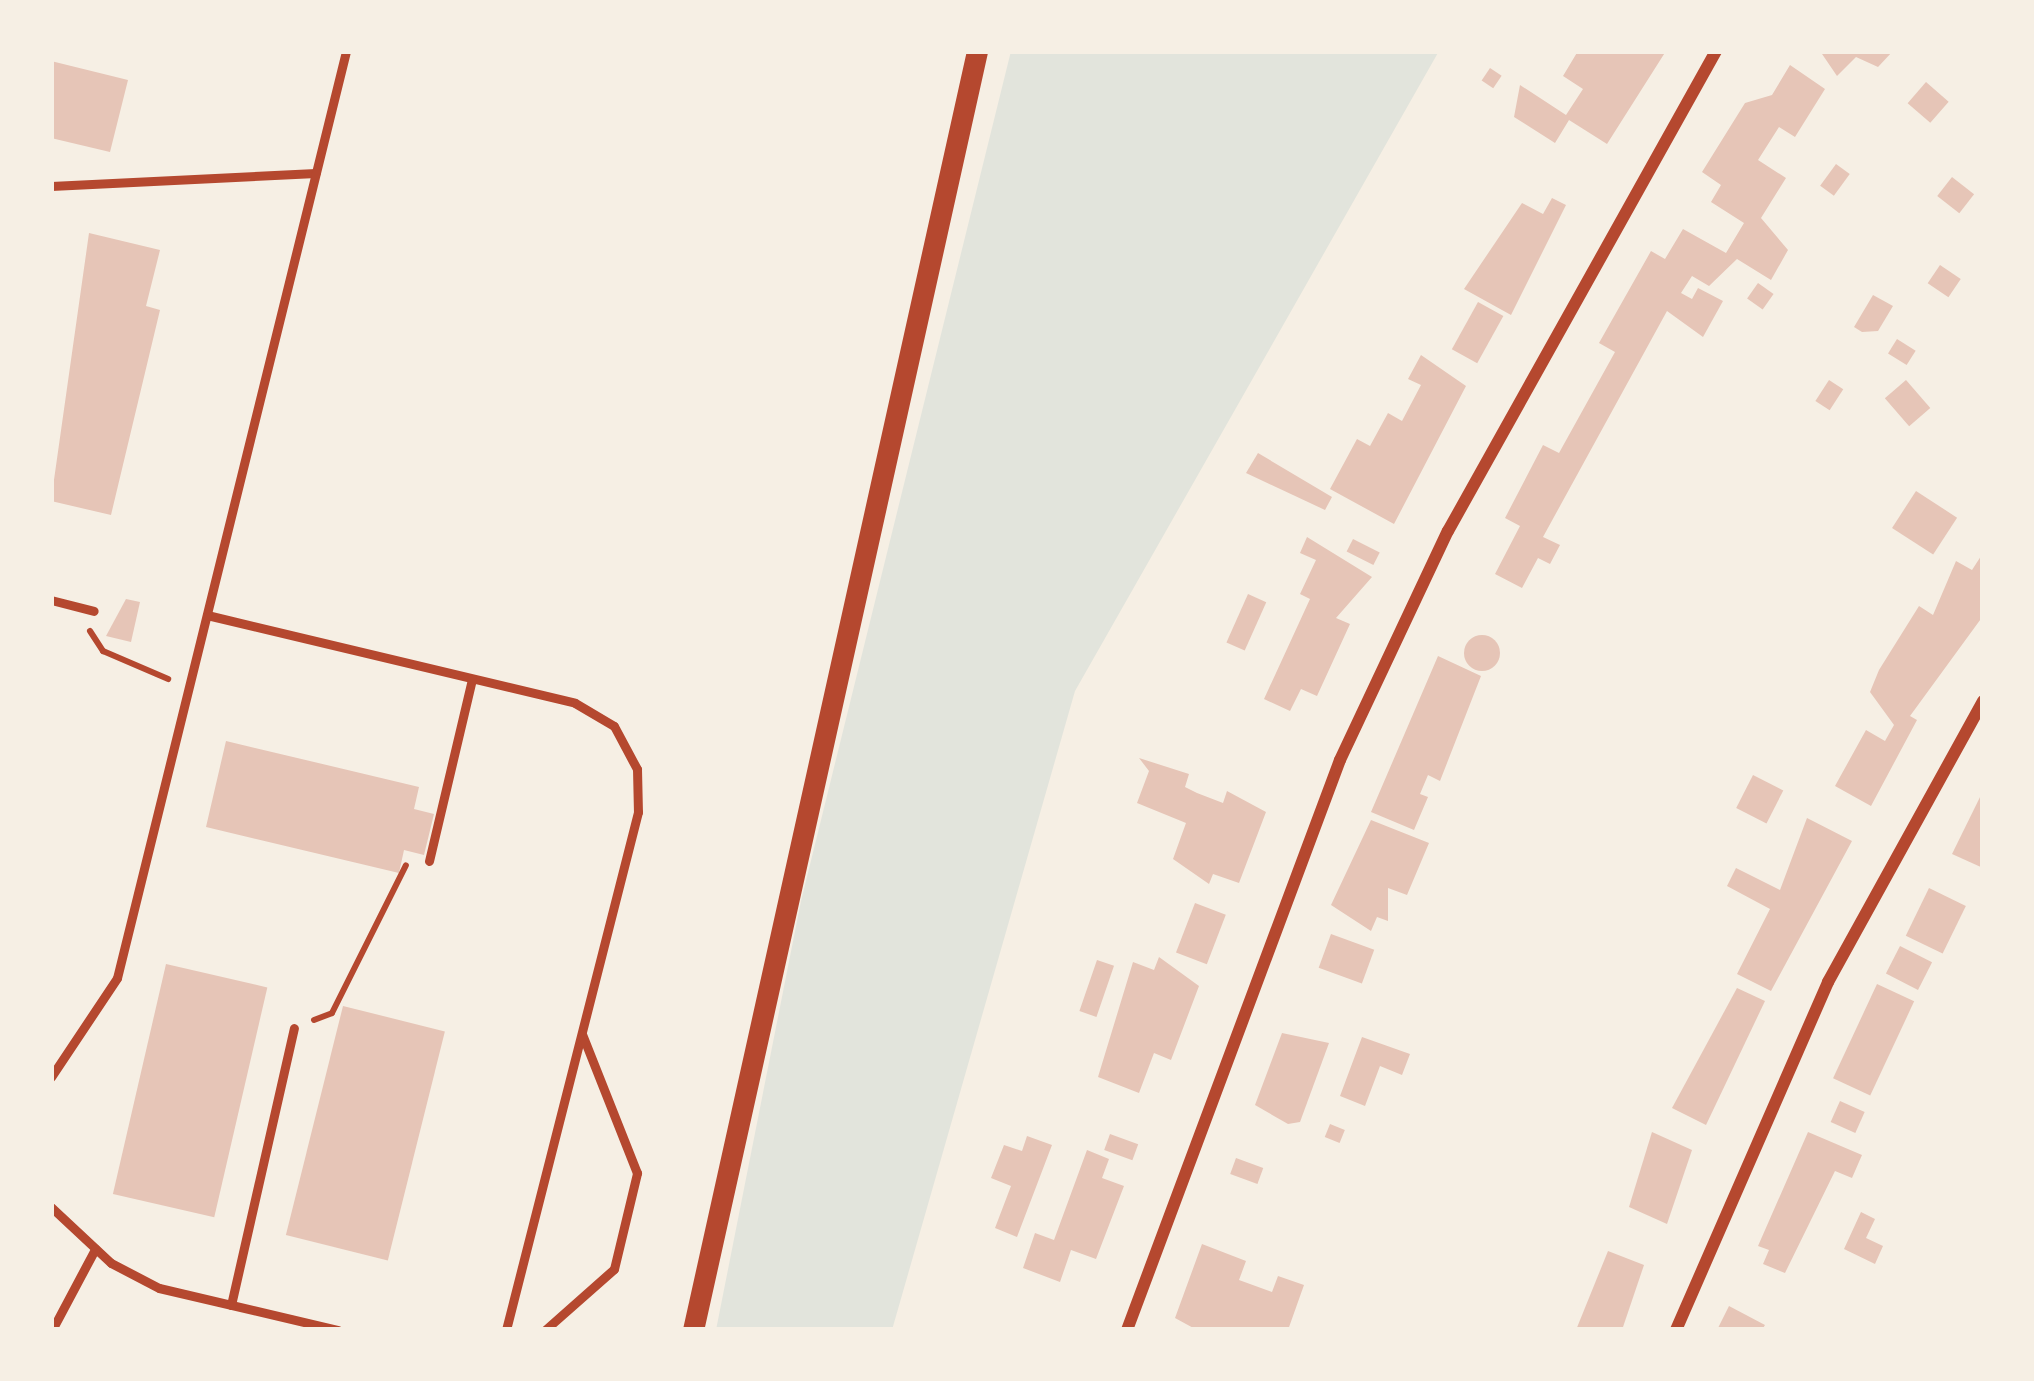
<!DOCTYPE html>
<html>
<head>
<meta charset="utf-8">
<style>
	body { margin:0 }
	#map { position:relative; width:2034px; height:1381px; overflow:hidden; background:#f6efe4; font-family:"Archivo Narrow",sans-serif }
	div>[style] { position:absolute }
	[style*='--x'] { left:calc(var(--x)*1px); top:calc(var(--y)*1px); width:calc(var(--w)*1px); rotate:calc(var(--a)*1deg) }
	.green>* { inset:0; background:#e2e4dc }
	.building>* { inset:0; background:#e6c5b7; transform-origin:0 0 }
	.round { border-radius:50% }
	.path>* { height:6px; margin:-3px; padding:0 3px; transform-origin:3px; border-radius:3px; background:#b5482f }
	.service>* { height:9px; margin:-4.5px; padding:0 4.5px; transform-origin:4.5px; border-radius:4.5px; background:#b5482f }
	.minor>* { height:12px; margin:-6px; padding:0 6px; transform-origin:6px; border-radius:6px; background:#b5482f }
	.tertiary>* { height:21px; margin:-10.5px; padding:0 10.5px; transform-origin:10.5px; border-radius:10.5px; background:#b5482f }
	span { translate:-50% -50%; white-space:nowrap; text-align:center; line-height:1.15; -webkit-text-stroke:9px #f6efe4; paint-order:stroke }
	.frame { position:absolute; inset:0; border:54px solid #f6efe4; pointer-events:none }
</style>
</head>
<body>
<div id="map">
	<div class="green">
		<div style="clip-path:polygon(1011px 51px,1439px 51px,1075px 691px,892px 1330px,716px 1330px,801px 901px)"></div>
	</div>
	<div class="building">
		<div style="clip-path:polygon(1578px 51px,1666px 51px,1607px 144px,1569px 120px,1555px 143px,1514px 117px,1520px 85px,1566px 115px,1583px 89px,1563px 76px)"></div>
		<div style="clip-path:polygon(1820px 51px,1893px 51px,1878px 67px,1856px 57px,1837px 76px)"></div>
		<div style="clip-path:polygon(51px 61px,128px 80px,110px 152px,51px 138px)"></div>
		<div style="clip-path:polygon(1790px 65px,1825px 89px,1795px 137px,1779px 127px,1758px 160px,1786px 178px,1761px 218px,1788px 250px,1771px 280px,1737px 259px,1709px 286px,1692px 276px,1681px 293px,1692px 299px,1698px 288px,1723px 301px,1703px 337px,1667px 311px,1543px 537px,1560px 545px,1550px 564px,1538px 558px,1522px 588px,1495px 574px,1520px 526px,1505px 518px,1543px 445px,1559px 453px,1615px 352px,1599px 343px,1651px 251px,1665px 259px,1683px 229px,1726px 253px,1744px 223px,1711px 202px,1721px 185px,1702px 172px,1745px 103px,1772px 95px)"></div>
		<div style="left:1490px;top:68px;width:14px;height:15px;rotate:34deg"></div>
		<div style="left:1926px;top:82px;width:30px;height:28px;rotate:41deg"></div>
		<div style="left:1836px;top:164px;width:17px;height:27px;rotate:36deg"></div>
		<div style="left:1952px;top:177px;width:28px;height:24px;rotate:38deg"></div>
		<div style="clip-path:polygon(1552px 198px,1566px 205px,1511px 315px,1464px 289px,1522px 203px,1543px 214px)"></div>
		<div style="clip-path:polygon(89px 233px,160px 250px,146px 306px,160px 310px,111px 515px,51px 501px)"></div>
		<div style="left:1940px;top:265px;width:25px;height:22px;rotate:34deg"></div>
		<div style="left:1758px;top:283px;width:19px;height:19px;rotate:35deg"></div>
		<div style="clip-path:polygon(1873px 295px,1893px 306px,1878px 331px,1862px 332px,1854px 327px)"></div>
		<div style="left:1478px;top:302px;width:29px;height:54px;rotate:29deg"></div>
		<div style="left:1897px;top:339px;width:22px;height:17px;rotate:32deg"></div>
		<div style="clip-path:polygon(1421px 355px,1466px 386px,1394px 524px,1330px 489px,1357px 439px,1370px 446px,1388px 413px,1402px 421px,1421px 385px,1408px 379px)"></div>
		<div style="left:1829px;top:380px;width:17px;height:25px;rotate:33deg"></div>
		<div style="left:1906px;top:380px;width:37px;height:28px;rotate:49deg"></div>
		<div style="clip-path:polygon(1258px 453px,1332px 497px,1325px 510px,1246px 473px)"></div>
		<div style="left:1916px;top:491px;width:49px;height:44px;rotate:33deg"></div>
		<div style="clip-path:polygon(1307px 537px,1372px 577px,1336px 618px,1350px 624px,1317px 696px,1301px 689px,1290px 711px,1264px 699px,1310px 599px,1300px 594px,1316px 560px,1300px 553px)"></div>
		<div style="left:1353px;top:539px;width:30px;height:14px;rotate:27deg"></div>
		<div style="clip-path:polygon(1983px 553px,1983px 616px,1910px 716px,1917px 720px,1871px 806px,1835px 786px,1866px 730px,1885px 741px,1894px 725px,1870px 692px,1879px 670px,1919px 606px,1933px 615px,1956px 561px,1972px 570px)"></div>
		<div style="left:1248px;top:594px;width:20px;height:53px;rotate:24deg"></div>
		<div style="clip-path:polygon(126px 599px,140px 602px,131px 642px,106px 636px)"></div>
		<div class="round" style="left:1464px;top:635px;width:36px;height:36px"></div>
		<div style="clip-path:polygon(1438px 656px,1481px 676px,1440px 781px,1428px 775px,1420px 794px,1428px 797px,1414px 830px,1371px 812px)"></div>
		<div style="clip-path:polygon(226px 741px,419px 787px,414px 809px,434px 814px,424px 855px,404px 850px,399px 873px,206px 827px)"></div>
		<div style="clip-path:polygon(1139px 758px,1189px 774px,1185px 787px,1197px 793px,1223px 803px,1227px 791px,1266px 812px,1239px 883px,1213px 874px,1209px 884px,1173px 859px,1186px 823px,1137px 803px,1149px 771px)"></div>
		<div style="left:1753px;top:775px;width:34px;height:37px;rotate:27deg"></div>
		<div style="clip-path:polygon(1983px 791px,1983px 868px,1952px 854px)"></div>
		<div style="clip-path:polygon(1807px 818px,1852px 841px,1771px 991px,1737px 974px,1770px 909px,1727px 886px,1736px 868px,1780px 890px)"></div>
		<div style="clip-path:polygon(1371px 820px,1429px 843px,1407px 895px,1388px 888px,1388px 921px,1377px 917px,1371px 931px,1331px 905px)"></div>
		<div style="left:1929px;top:888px;width:41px;height:53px;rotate:26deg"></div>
		<div style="left:1195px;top:903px;width:33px;height:53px;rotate:21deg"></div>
		<div style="left:1331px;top:934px;width:46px;height:36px;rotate:20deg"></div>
		<div style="left:1900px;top:946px;width:36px;height:31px;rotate:27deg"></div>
		<div style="clip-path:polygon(1159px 957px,1199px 986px,1171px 1060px,1154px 1053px,1139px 1093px,1098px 1077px,1133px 962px,1154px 970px)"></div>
		<div style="left:1097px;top:960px;width:18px;height:54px;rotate:19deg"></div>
		<div style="left:166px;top:964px;width:104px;height:236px;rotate:13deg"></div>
		<div style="left:1877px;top:984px;width:41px;height:104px;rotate:25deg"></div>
		<div style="clip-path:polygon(1737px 988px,1765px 1001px,1706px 1125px,1672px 1108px)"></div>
		<div style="left:343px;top:1006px;width:105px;height:236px;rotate:14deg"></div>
		<div style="clip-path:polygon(1282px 1033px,1329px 1043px,1300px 1122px,1288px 1124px,1255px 1105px)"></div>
		<div style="clip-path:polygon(1362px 1037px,1410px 1054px,1402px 1075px,1380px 1066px,1365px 1106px,1340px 1096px)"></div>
		<div style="left:1840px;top:1101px;width:27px;height:23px;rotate:24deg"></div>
		<div style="left:1330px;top:1124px;width:16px;height:14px;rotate:22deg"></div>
		<div style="clip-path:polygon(1652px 1132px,1692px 1150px,1667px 1224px,1629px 1207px)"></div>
		<div style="clip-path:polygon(1808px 1132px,1862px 1155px,1852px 1178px,1835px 1171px,1785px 1273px,1763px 1264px,1769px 1250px,1758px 1246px)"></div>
		<div style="left:1110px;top:1134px;width:30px;height:17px;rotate:20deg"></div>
		<div style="clip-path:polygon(1027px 1136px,1052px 1145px,1017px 1237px,995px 1228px,1011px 1186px,991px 1178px,1004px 1145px,1022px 1151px)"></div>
		<div style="clip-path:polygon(1087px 1150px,1109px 1159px,1102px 1178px,1124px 1186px,1096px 1259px,1071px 1250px,1060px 1282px,1023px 1268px,1035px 1233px,1054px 1240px)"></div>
		<div style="left:1236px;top:1158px;width:29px;height:17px;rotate:20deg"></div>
		<div style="clip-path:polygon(1861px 1212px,1875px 1219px,1866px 1238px,1883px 1246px,1875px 1264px,1844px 1249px)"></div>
		<div style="clip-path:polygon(1202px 1244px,1246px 1261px,1239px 1280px,1272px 1292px,1278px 1276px,1304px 1285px,1288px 1330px,1197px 1330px,1175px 1318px)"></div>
		<div style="clip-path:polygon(1608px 1251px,1644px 1265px,1622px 1330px,1576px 1330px)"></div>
		<div style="clip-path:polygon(1729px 1306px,1765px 1325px,1762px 1330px,1717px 1330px)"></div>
	</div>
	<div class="path">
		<div style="--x:90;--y:631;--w:24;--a:57"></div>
		<div style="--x:103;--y:651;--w:71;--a:23.3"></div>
		<div style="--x:314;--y:1020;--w:19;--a:-21"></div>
		<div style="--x:332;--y:1013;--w:165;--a:-63.4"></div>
	</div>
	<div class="service">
		<div style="--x:51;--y:186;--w:265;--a:-2.8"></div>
		<div style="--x:51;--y:600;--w:44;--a:14.3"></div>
		<div style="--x:207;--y:615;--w:378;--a:13.4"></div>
		<div style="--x:575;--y:703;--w:45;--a:30.5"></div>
		<div style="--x:614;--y:726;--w:49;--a:61.9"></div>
		<div style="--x:637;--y:769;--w:43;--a:88.7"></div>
		<div style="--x:638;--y:812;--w:535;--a:104.3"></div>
		<div style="--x:429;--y:861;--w:187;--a:-76.7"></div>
		<div style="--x:51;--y:1077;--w:119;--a:-56.3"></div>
		<div style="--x:117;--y:978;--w:955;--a:-76.12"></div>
		<div style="--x:51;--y:1207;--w:82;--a:43"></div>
		<div style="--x:111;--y:1263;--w:54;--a:27.5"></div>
		<div style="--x:159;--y:1288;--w:184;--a:13.2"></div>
		<div style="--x:231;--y:1305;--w:284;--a:-77.2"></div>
		<div style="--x:52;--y:1330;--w:92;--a:-62"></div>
		<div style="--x:545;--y:1330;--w:92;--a:-41.5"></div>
		<div style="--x:614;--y:1269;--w:99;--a:-76.5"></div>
		<div style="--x:637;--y:1173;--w:149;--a:-111.6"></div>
	</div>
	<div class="minor">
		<div style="--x:1127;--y:1330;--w:608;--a:-69.51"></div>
		<div style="--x:1340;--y:760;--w:253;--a:-64.8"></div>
		<div style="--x:1448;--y:531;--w:550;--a:-60.82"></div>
		<div style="--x:1676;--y:1330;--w:380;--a:-66.4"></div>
		<div style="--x:1828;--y:982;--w:321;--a:-61.1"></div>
	</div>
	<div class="tertiary">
		<div style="--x:693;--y:1330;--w:1310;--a:-77.48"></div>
	</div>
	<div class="frame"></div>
</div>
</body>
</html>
